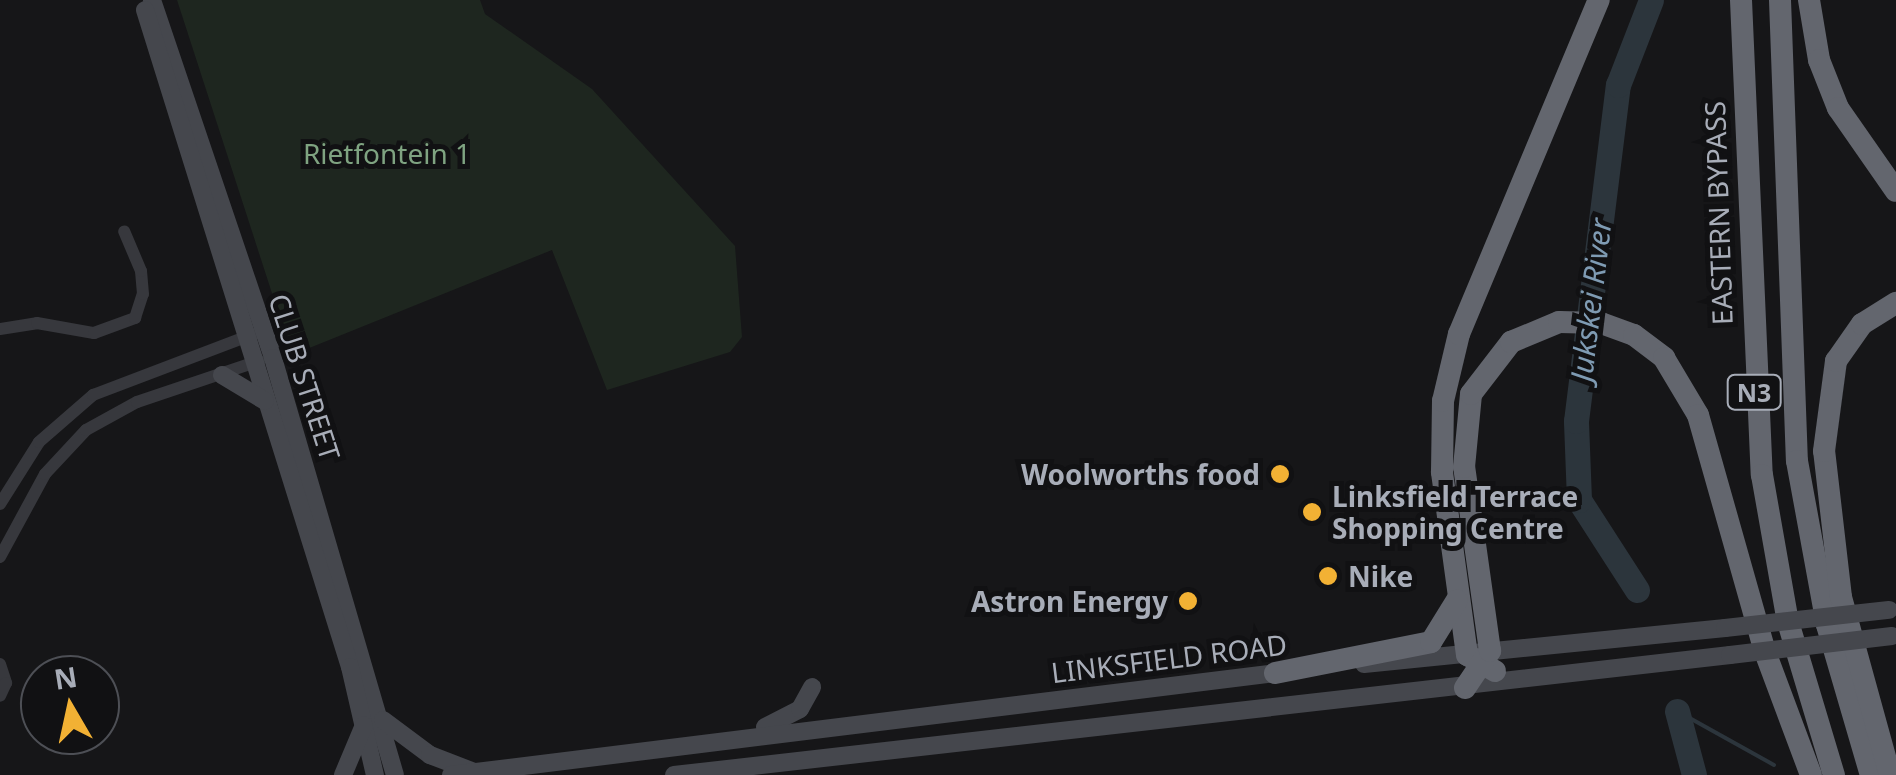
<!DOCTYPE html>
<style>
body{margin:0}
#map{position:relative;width:1896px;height:775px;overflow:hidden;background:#161618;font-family:"Noto Sans",sans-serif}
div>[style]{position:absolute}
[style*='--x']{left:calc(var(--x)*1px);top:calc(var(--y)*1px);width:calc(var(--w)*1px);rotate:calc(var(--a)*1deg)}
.green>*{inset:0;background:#1e261f}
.stream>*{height:4px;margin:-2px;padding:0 2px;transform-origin:2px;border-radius:2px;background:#2c353c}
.river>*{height:25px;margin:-12.5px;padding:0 12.5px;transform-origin:12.5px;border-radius:12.5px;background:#2c353c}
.street>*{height:12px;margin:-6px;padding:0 6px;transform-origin:6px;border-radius:6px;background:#37383d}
.secondary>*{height:18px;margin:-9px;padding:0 9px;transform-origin:9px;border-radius:9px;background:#45474d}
.highway>*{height:22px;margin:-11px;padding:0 11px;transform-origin:11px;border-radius:11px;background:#63666e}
.secondary-bridge>*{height:18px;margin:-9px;padding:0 9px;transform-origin:9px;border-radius:9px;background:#45474d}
.dots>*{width:28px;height:28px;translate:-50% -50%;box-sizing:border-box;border:5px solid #111113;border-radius:50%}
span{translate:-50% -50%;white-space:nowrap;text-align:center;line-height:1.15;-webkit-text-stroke:10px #111113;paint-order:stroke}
.shield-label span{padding:2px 8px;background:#111113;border:2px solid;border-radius:8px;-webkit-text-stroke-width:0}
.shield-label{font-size:25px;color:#a8adb8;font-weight:700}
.park-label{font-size:28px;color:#7fa381}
.street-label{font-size:28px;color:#a8adb8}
.poi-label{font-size:28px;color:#a8adb8;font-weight:700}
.right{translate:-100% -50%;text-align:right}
.left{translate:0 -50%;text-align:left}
.water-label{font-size:30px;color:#7f9bb3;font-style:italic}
.north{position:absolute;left:20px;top:655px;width:100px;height:100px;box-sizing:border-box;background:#111113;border:2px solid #4d4f55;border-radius:50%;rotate:351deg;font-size:28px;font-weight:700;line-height:40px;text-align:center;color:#a8adb8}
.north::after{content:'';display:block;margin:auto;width:35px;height:45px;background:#f2b134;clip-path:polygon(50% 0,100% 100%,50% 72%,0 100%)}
</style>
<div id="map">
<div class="green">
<div style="clip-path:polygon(177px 0,480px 0,485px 14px,592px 89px,735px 246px,742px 337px,730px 352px,607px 390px,552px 250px,292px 355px)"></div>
</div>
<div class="stream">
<div style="--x:1677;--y:711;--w:111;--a:29.1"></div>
</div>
<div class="river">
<div style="--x:1637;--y:590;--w:107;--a:-122.8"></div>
<div style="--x:1579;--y:500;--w:79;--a:-92.2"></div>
<div style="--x:1576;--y:421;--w:339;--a:-82.9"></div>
<div style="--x:1618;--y:85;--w:91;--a:-68.8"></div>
<div style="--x:1677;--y:711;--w:66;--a:75.1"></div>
</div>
<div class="street">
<div style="--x:0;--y:329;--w:37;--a:-9"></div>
<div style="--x:37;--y:323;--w:58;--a:10"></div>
<div style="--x:94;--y:333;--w:44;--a:-20.1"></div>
<div style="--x:135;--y:318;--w:25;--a:-72"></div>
<div style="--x:143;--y:294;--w:23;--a:-95"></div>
<div style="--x:141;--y:271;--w:43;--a:-113"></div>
<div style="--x:0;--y:504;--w:73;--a:-57.8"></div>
<div style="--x:39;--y:442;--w:72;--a:-41"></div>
<div style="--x:93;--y:395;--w:172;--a:-20.8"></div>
<div style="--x:0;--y:557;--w:94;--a:-61.5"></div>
<div style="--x:45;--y:474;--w:60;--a:-47"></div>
<div style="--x:86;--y:430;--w:58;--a:-28.8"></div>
<div style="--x:137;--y:402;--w:129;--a:-18.6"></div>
<div style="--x:0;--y:664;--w:20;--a:72"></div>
<div style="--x:6;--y:683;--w:14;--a:115"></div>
</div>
<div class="secondary">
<div style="--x:152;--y:0;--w:378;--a:71.3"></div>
<div style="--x:273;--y:358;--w:434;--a:73.7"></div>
<div style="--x:145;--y:10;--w:688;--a:72.67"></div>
<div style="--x:350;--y:667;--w:111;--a:77"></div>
<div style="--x:222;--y:375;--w:50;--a:31.2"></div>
<div style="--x:1364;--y:664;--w:363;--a:-5.7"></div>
<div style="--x:383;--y:720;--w:59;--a:36.7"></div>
<div style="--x:430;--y:755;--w:45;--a:20.9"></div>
<div style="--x:765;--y:727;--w:39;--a:-27"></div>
<div style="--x:800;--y:709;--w:25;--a:-61"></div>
<div style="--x:343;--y:775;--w:54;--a:-67.2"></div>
<div style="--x:451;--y:775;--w:839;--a:-7.05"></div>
<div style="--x:674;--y:775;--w:1063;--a:-6.48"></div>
</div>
<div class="highway">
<div style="--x:1741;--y:0;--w:475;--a:87.5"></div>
<div style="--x:1762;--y:475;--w:149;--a:80"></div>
<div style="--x:1788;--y:622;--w:160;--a:73.3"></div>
<div style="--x:1780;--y:0;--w:461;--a:87.9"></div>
<div style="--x:1797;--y:461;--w:167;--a:79.6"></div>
<div style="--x:1827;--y:625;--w:156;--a:73.7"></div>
<div style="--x:1809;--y:0;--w:61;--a:80.5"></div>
<div style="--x:1819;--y:60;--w:52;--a:68.4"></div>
<div style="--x:1838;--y:108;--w:101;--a:55.1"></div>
<div style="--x:1495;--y:671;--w:32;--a:-150"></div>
<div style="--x:1467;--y:655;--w:185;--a:-97.8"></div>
<div style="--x:1442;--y:472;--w:71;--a:-89.2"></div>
<div style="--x:1443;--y:401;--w:69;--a:-76.6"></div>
<div style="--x:1459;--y:334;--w:362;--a:-67.3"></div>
<div style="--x:1275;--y:673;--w:159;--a:-11.2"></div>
<div style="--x:1431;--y:642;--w:49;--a:-58.2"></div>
<div style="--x:1465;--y:688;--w:45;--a:-56"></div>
<div style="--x:1490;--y:651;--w:186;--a:-98"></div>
<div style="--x:1464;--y:467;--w:73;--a:-84.5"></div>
<div style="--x:1471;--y:394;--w:66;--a:-52.4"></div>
<div style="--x:1511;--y:342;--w:52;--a:-22.6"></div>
<div style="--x:1559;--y:322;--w:42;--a:1.4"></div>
<div style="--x:1601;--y:323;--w:35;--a:20"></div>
<div style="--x:1634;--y:335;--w:38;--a:37"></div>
<div style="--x:1664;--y:358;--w:66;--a:59.2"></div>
<div style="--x:1698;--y:415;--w:246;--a:74.2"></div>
<div style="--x:1765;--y:652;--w:131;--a:69.5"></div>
<div style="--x:1890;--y:775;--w:185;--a:-105.4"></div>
<div style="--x:1841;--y:597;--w:147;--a:-96.6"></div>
<div style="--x:1824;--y:451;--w:91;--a:-82.4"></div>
<div style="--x:1836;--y:361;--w:45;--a:-54.9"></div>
<div style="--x:1862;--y:324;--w:40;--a:-32"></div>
</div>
<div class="secondary-bridge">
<div style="--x:1725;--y:628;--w:165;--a:-6.3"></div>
<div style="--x:1730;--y:655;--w:163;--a:-6.7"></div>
</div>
<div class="dots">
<div style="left:1280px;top:474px;background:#f2b134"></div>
<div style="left:1312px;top:512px;background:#f2b134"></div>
<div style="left:1328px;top:576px;background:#f2b134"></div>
<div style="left:1188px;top:601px;background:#f2b134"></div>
</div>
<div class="shield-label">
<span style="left:1754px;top:392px">N3</span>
</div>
<div class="park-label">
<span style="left:387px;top:153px">Rietfontein 1</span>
</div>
<div class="street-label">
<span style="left:1718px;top:213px;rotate:-92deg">EASTERN BYPASS</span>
<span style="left:305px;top:377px;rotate:72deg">CLUB STREET</span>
<span style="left:1169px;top:658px;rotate:-7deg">LINKSFIELD ROAD</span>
</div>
<div class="poi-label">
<span class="right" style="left:1260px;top:474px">Woolworths food</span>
<span class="left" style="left:1332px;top:512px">Linksfield Terrace<br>Shopping Centre</span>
<span class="left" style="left:1348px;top:576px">Nike</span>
<span class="right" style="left:1168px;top:601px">Astron Energy</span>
</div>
<div class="water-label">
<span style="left:1591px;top:300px;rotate:-83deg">Jukskei River</span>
</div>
<div class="north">N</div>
</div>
